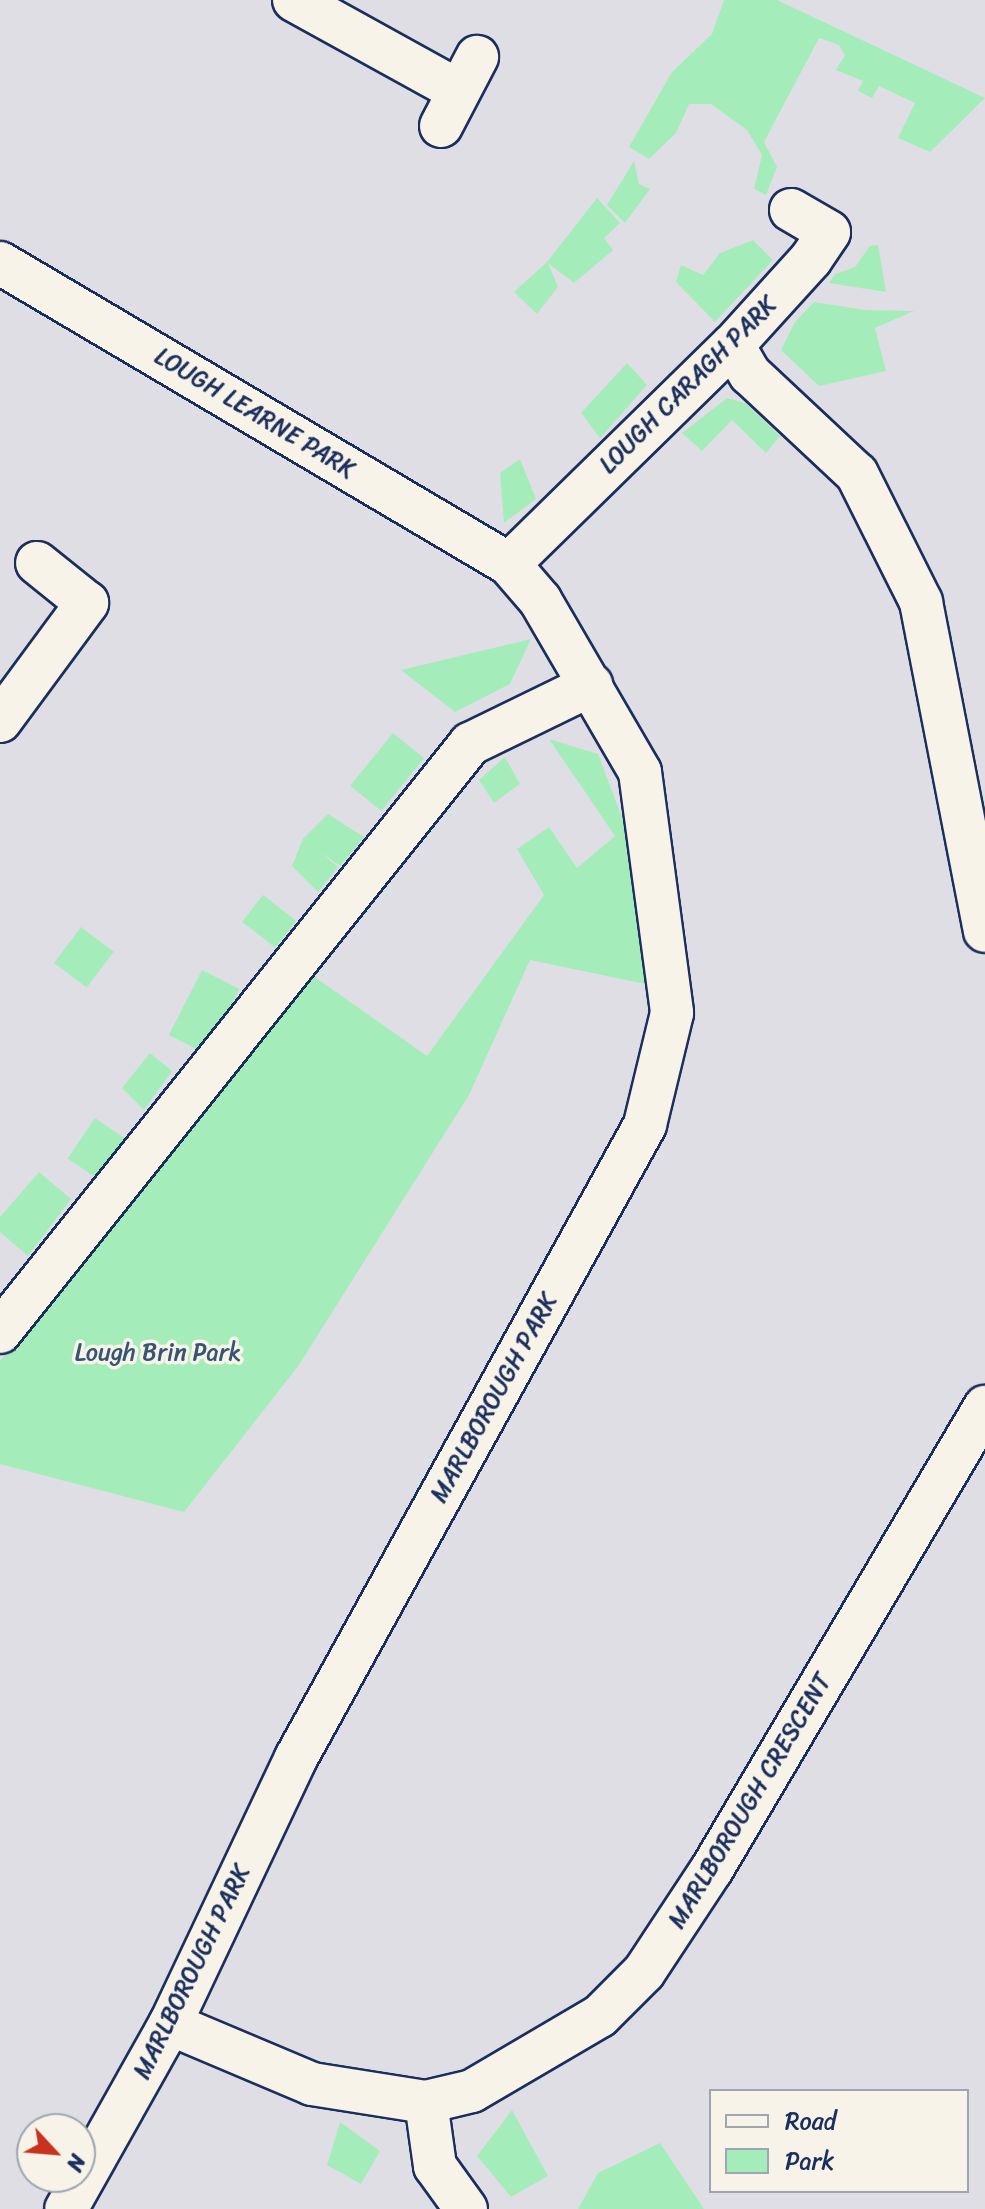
<!DOCTYPE html>
<style>
body{margin:0}
#map{position:relative;width:985px;height:2209px;overflow:hidden;background:#e0dee5;font-family:Sriracha,sans-serif}
div>[style]{position:absolute}
[style*='--x']{left:calc(var(--x)*1px);top:calc(var(--y)*1px);width:calc(var(--w)*1px);rotate:calc(var(--a)*1deg)}
.green>*{inset:0;background:#a4edbb;transform-origin:0 0}
.roads{filter:drop-shadow(2px 0 #1b2f5e) drop-shadow(-2px 0 #1b2f5e) drop-shadow(0 2px #1b2f5e) drop-shadow(0 -2px #1b2f5e)}
.minor>*{height:42px;margin:-21px;padding:0 21px;transform-origin:21px;border-radius:21px;background:#f7f3e8}
span{translate:-50% -50%;white-space:nowrap;text-align:center;line-height:1.15;-webkit-text-stroke:7px #f7f3e8;paint-order:stroke}
.street-label{font-size:24px;color:#1b2f5e}
.park-label{font-size:24px;color:#365571}
.legend{position:absolute;left:709px;top:2089px;width:260px;height:104px;box-sizing:border-box;background:#f7f3e8;border:2px solid #9fa5b1;margin:0;padding:10px 14px;list-style:none;font-size:24px;color:#1b2f5e}
.legend li{display:flex;align-items:center;gap:16px;height:40px}
.legend b{width:40px;border:2px solid #9fa5b1}
.north{position:absolute;left:16px;top:2113px;width:80px;height:80px;box-sizing:border-box;background:#f7f3e8;border:2px solid #9fa5b1;border-radius:50%;rotate:116deg;font-size:22px;font-weight:700;line-height:32px;text-align:center;color:#1b2f5e}
.north::after{content:'';display:block;margin:auto;width:28px;height:36px;background:#c8321e;clip-path:polygon(50% 0,100% 100%,50% 72%,0 100%)}
</style>
<div id="map">
<div class="green">
<div style="clip-path:polygon(724px 0,777px 0,985px 98px,930px 152px,898px 138px,915px 103px,879px 86px,872px 98px,858px 91px,863px 81px,836px 70px,845px 55px,839px 45px,819px 38px,764px 142px,777px 167px,766px 195px,754px 189px,762px 155px,747px 130px,711px 104px,689px 104px,676px 133px,649px 159px,629px 147px,672px 72px,712px 34px)"></div>
<div style="clip-path:polygon(634px 161px,639px 184px,650px 189px,625px 223px,607px 205px)"></div>
<div style="clip-path:polygon(597px 198px,620px 223px,604px 238px,613px 250px,574px 283px,548px 263px,558px 287px,537px 314px,514px 292px,547px 262px)"></div>
<div style="clip-path:polygon(753px 240px,773px 260px,715px 322px,676px 282px,681px 265px,703px 275px,720px 253px)"></div>
<div style="clip-path:polygon(878px 245px,886px 292px,829px 283px,835px 274px,855px 267px,870px 246px)"></div>
<div style="clip-path:polygon(814px 302px,865px 310px,914px 311px,875px 328px,886px 371px,819px 386px,781px 350px,795px 322px)"></div>
<div style="clip-path:polygon(627px 363px,647px 385px,600px 438px,581px 413px)"></div>
<div style="clip-path:polygon(727px 398px,745px 403px,780px 436px,766px 453px,732px 420px,702px 451px,682px 433px)"></div>
<div style="clip-path:polygon(520px 459px,536px 499px,504px 523px,500px 473px)"></div>
<div style="clip-path:polygon(531px 639px,510px 684px,455px 712px,401px 670px)"></div>
<div style="left:393px;top:733px;width:40px;height:68px;rotate:39deg"></div>
<div style="clip-path:polygon(549px 739px,598px 754px,626px 828px,650px 985px,530px 960px,469px 1095px,299px 1365px,184px 1512px,0 1464px,0 1361px,309px 973px,427px 1056px,544px 895px,517px 849px,549px 827px,577px 868px,615px 836px)"></div>
<div style="clip-path:polygon(505px 757px,520px 784px,494px 803px,479px 780px)"></div>
<div style="clip-path:polygon(328px 814px,364px 837px,340px 866px,321px 853px,338px 867px,318px 892px,292px 866px,303px 839px)"></div>
<div style="left:263px;top:895px;width:42px;height:34px;rotate:38deg"></div>
<div style="left:81px;top:927px;width:41px;height:45px;rotate:37deg"></div>
<div style="left:202px;top:970px;width:42px;height:73px;rotate:27deg"></div>
<div style="clip-path:polygon(150px 1053px,172px 1071px,144px 1110px,122px 1088px)"></div>
<div style="left:95px;top:1118px;width:36px;height:49px;rotate:34deg"></div>
<div style="clip-path:polygon(39px 1172px,71px 1199px,28px 1256px,0 1232px,0 1217px)"></div>
<div style="clip-path:polygon(512px 2110px,548px 2176px,511px 2197px,477px 2156px)"></div>
<div style="clip-path:polygon(340px 2122px,380px 2151px,361px 2184px,327px 2165px)"></div>
<div style="clip-path:polygon(660px 2143px,704px 2209px,578px 2209px,598px 2173px)"></div>
</div>
<div class="roads">
<div class="minor">
<div style="--x:294;--y:0;--w:188;--a:28.9"></div>
<div style="--x:441;--y:126;--w:78;--a:-62.4"></div>
<div style="--x:0;--y:263;--w:591;--a:30.6"></div>
<div style="--x:509;--y:564;--w:48;--a:49.3"></div>
<div style="--x:540;--y:600;--w:199;--a:59.8"></div>
<div style="--x:640;--y:772;--w:243;--a:82.4"></div>
<div style="--x:672;--y:1013;--w:115;--a:103.6"></div>
<div style="--x:645;--y:1125;--w:723;--a:118.87"></div>
<div style="--x:296;--y:1758;--w:294;--a:115.3"></div>
<div style="--x:170;--y:2024;--w:212;--a:119.3"></div>
<div style="--x:733;--y:345;--w:34;--a:60"></div>
<div style="--x:750;--y:374;--w:146;--a:43.1"></div>
<div style="--x:857;--y:474;--w:143;--a:63.4"></div>
<div style="--x:921;--y:602;--w:335;--a:79"></div>
<div style="--x:509;--y:564;--w:313;--a:-44.4"></div>
<div style="--x:733;--y:345;--w:116;--a:-47.8"></div>
<div style="--x:811;--y:259;--w:32;--a:-56"></div>
<div style="--x:829;--y:232;--w:44;--a:-149.9"></div>
<div style="--x:0;--y:721;--w:147;--a:-53.6"></div>
<div style="--x:87;--y:603;--w:64;--a:-141.3"></div>
<div style="--x:0;--y:1332;--w:753;--a:-51.36"></div>
<div style="--x:470;--y:744;--w:135;--a:-26"></div>
<div style="--x:170;--y:2024;--w:154;--a:22.9"></div>
<div style="--x:312;--y:2084;--w:115;--a:9"></div>
<div style="--x:426;--y:2102;--w:47;--a:-13.4"></div>
<div style="--x:472;--y:2091;--w:148;--a:-30.4"></div>
<div style="--x:600;--y:2016;--w:62;--a:-45"></div>
<div style="--x:644;--y:1972;--w:123;--a:-56.6"></div>
<div style="--x:712;--y:1869;--w:537;--a:-59.42"></div>
<div style="--x:426;--y:2102;--w:65;--a:82"></div>
<div style="--x:435;--y:2166;--w:53;--a:54.2"></div>
</div>
</div>
<div class="street-label">
<span style="left:688px;top:385px;rotate:-45deg">LOUGH CARAGH PARK</span>
<span style="left:255px;top:413px;rotate:31deg">LOUGH LEARNE PARK</span>
<span style="left:494px;top:1398px;rotate:-61deg">MARLBOROUGH PARK</span>
<span style="left:750px;top:1801px;rotate:-59deg">MARLBOROUGH CRESCENT</span>
<span style="left:192px;top:1972px;rotate:-64deg">MARLBOROUGH PARK</span>
</div>
<div class="park-label">
<span style="left:158px;top:1353px">Lough Brin Park</span>
</div>
<ul class="legend">
<li><b style="height:10px;background:#f7f3e8"></b>Road</li>
<li><b style="height:22px;background:#a4edbb"></b>Park</li>
</ul>
<div class="north">N</div>
</div>
